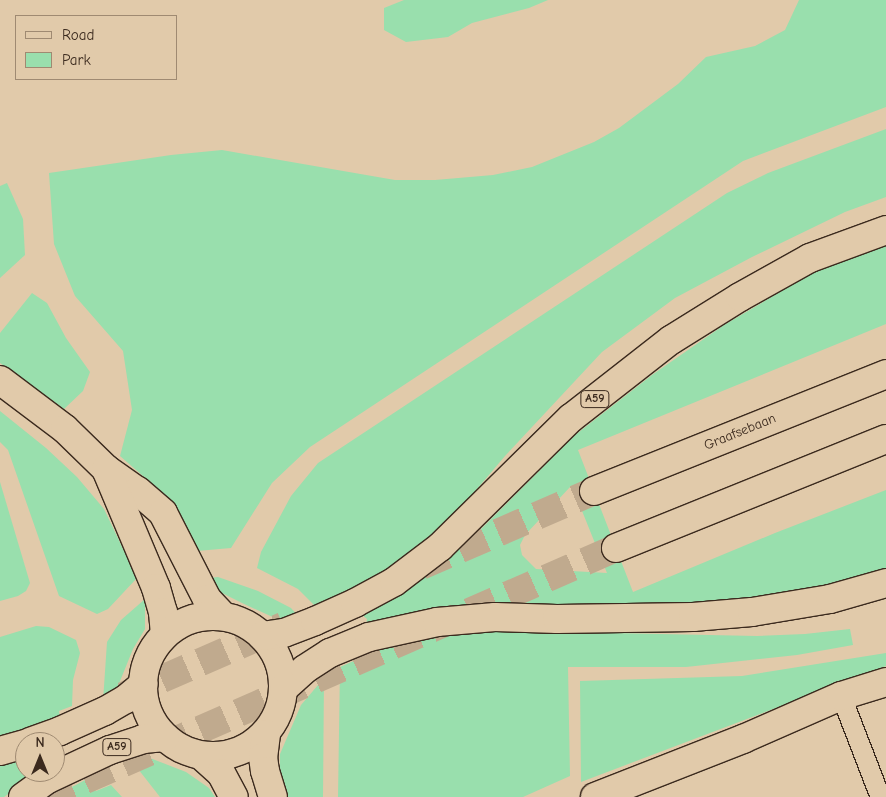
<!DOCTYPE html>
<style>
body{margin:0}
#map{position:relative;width:886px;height:797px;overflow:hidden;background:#e1caaa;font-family:"Comic Neue",sans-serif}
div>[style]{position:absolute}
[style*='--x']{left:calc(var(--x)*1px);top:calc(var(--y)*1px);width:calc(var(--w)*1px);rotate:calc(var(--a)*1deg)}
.green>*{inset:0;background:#99dfad}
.highway-tunnel>*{height:28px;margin-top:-14px;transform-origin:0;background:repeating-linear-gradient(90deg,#c0aa8e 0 28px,transparent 0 42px)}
.roads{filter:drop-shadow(1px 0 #3b2a1e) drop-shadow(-1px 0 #3b2a1e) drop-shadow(0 1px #3b2a1e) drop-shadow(0 -1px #3b2a1e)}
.lane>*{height:19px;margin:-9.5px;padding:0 9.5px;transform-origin:9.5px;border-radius:9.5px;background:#e1caaa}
.street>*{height:28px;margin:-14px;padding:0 14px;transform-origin:14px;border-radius:14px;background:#e1caaa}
.secondary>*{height:28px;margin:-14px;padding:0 14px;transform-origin:14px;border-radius:14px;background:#e1caaa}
.secondary>.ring{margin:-14px;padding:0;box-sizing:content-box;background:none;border:28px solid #e1caaa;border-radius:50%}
.highway>*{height:28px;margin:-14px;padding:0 14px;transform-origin:14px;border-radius:14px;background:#e1caaa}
span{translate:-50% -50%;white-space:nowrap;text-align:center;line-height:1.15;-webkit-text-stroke:4.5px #e1caaa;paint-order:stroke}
.shield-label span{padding:1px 4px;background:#e1caaa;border:1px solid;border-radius:4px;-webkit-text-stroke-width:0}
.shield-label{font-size:12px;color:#3b2a1e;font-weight:700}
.street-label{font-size:14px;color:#3b2a1e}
.legend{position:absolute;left:15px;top:15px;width:162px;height:65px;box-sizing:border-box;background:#e1caaa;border:1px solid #9f8a72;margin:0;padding:6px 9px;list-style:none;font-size:15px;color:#3b2a1e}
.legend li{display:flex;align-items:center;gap:10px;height:25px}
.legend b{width:25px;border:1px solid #9f8a72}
.north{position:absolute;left:15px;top:732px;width:50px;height:50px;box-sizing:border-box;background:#e1caaa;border:1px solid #9f8a72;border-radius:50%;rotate:0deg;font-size:14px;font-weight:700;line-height:20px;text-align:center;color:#3b2a1e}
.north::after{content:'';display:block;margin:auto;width:18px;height:22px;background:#3b2a1e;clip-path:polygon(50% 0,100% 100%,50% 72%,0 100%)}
</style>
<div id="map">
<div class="green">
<div style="clip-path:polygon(404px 0,548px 0,529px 8px,472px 23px,448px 37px,406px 42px,384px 30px,384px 8px)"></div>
<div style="clip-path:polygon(799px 0,886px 0,886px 107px,743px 161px,310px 447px,272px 483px,231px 548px,197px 551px,167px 497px,120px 456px,132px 410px,123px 351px,75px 296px,54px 244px,49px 173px,171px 155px,222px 150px,395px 180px,435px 180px,493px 175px,532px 167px,594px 142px,619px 128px,678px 84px,706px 57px,755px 46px,785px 30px)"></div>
<div style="clip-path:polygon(886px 129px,886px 197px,845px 212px,752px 257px,675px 298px,602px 352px,505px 456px,432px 542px,383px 578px,343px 596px,314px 605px,298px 589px,257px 568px,261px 552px,291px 496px,318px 463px,727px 193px,768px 173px)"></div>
<div style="clip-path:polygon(7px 183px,23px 219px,25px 255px,0 278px,0 186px)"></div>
<div style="clip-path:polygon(evenodd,886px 246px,886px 324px,578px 450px,633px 592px,775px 533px,886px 490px,886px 572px,852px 583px,737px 602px,555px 607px,366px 626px,367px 619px,361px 614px,425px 576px,473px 537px,575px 435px,652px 375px,724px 325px,814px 272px,886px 246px,571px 486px,572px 486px,607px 573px,536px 569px,522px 555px,520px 545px,525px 535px,571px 486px)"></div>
<div style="clip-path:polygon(32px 293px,47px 303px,66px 338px,90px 372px,83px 391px,64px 409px,0 363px,0 333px)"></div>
<div style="clip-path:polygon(0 411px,46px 448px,77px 477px,104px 509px,137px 578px,108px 609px,97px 614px,59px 596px,8px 450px,0 442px)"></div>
<div style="clip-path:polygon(0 482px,30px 583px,26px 591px,18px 596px,0 601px)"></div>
<div style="clip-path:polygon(218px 577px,258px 591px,291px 608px,299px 617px,277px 619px,242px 603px,222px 593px,209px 578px)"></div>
<div style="clip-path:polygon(145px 599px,145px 629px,133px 649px,116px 691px,103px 701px,107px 642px,121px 620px)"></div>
<div style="clip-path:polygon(36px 626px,49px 627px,76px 640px,80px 653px,73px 680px,72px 706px,59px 711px,60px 719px,0 740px,0 637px)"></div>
<div style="clip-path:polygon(850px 629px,853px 645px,797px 655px,686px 667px,568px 667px,570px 776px,523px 797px,338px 797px,340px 667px,374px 652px,412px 640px,463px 633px,515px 631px,757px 636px,805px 634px)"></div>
<div style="clip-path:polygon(886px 653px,886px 666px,581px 782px,580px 681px,742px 676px)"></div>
<div style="clip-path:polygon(324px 678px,323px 797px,284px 797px,280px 779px,280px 754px,301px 705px)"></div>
<div style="clip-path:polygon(25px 757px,25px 772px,40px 772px,4px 797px,0 797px,0 762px)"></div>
<div style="clip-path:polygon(150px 758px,186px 772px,209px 788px,215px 797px,160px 797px,131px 760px)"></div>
<div style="clip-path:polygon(89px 778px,96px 791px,111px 785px,122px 797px,53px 797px)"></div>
</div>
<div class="highway-tunnel">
<div style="--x:421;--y:566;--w:189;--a:-23.4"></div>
<div style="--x:123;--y:696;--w:175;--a:-23.6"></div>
<div style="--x:46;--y:797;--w:622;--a:-23.6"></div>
</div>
<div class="roads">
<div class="lane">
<div style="--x:841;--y:696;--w:108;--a:68.9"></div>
</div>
<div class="street">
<div style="--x:595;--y:797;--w:159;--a:-21.4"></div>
<div style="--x:743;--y:739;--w:107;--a:-23.7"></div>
<div style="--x:841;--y:696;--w:47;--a:-17.3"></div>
</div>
<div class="secondary">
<div style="--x:0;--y:380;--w:81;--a:37"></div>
<div style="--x:65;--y:429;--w:57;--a:44.3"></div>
<div style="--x:106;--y:469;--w:39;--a:35"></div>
<div style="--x:138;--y:491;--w:33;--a:41"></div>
<div style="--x:163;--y:513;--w:97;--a:62.9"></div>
<div style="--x:207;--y:599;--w:22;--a:47"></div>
<div style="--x:106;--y:469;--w:129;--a:67.2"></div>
<div style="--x:156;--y:588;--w:25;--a:74"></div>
<div style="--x:163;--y:612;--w:22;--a:85"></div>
<div class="ring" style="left:143px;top:616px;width:112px;height:112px"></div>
<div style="--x:266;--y:734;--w:23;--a:97"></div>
<div style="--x:263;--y:757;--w:14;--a:82"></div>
<div style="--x:265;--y:771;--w:27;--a:73"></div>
<div style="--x:202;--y:756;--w:25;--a:42"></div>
<div style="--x:221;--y:773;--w:27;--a:62"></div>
</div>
<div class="highway">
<div style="--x:594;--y:491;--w:315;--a:-21.8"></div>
<div style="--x:616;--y:548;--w:291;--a:-22"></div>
<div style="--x:262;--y:636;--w:22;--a:-8"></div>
<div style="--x:284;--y:633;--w:33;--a:-21"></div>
<div style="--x:315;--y:621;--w:44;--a:-24.2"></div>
<div style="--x:355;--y:603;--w:44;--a:-28.3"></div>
<div style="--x:394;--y:582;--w:58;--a:-37.3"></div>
<div style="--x:440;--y:547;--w:184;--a:-44.6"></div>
<div style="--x:571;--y:418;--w:127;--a:-38"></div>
<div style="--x:671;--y:340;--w:81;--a:-31.9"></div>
<div style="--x:740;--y:297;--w:80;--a:-29.1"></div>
<div style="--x:810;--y:258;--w:81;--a:-20.2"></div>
<div style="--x:284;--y:688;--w:28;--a:-42"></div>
<div style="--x:305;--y:669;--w:30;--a:-33"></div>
<div style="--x:330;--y:653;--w:42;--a:-22.3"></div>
<div style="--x:369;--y:637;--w:70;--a:-12.4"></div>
<div style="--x:437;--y:622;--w:58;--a:-4.9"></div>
<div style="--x:495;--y:617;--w:62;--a:1.8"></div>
<div style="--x:557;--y:619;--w:136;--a:-0.8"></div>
<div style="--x:693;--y:617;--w:59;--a:-4.8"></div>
<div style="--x:752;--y:612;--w:79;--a:-9.5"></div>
<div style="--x:830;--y:599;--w:58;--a:-15.9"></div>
<div style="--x:30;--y:742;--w:32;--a:-20"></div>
<div style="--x:60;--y:731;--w:49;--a:-24"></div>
<div style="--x:105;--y:711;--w:24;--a:-30"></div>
<div style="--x:126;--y:699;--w:23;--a:-40"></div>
<div style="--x:0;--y:751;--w:26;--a:-16"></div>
<div style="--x:23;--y:797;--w:31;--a:-36"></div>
<div style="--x:48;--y:779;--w:68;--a:-25.1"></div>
<div style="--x:110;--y:750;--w:35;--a:-18"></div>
<div style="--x:143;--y:739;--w:22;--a:-5"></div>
</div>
</div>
<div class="shield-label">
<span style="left:595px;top:399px">A59</span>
<span style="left:117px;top:747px">A59</span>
</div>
<div class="street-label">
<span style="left:740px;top:432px;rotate:-22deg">Graafsebaan</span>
</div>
<ul class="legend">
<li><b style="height:6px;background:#e1caaa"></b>Road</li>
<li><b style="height:14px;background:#99dfad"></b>Park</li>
</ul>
<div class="north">N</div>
</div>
